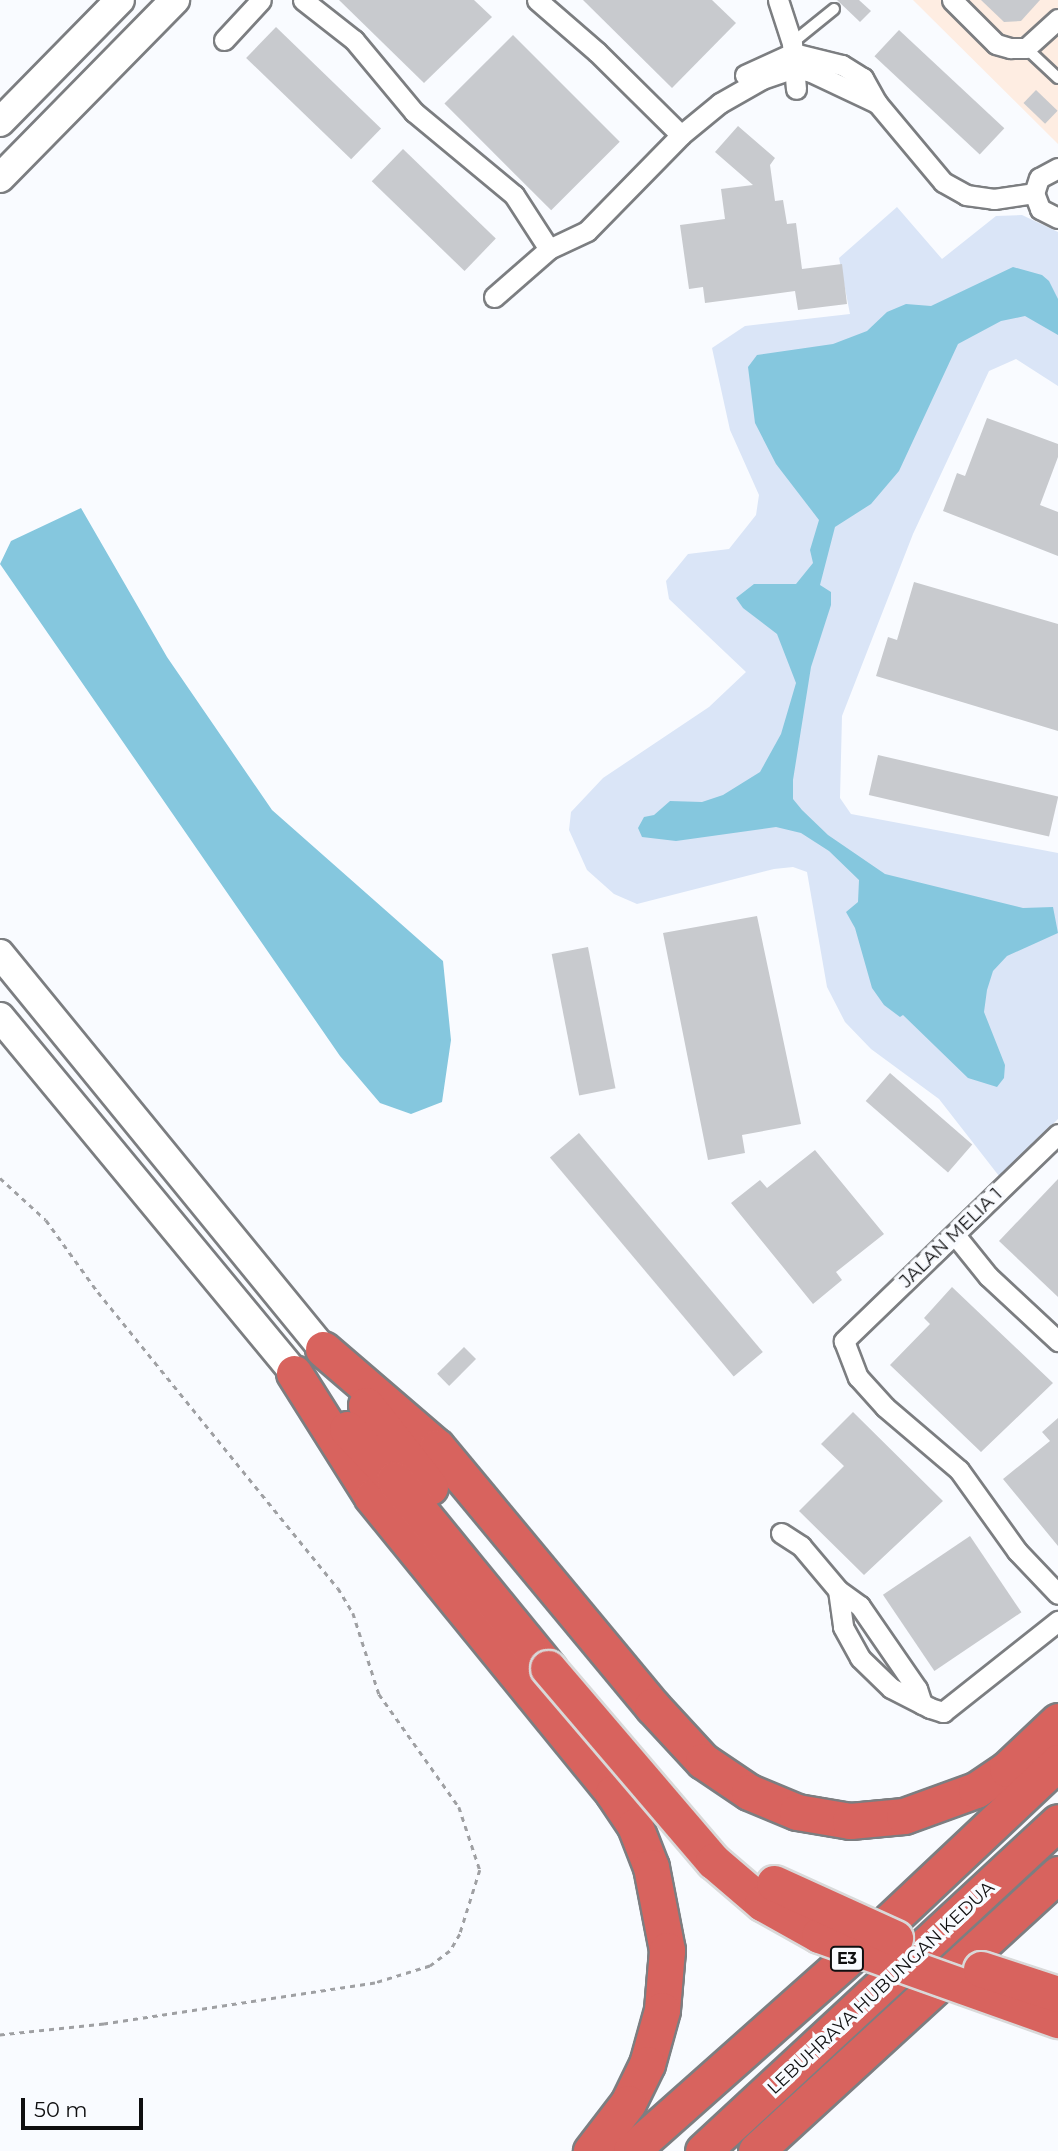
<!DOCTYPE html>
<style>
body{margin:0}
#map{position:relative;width:1058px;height:2151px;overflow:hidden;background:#f9fbff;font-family:Montserrat,sans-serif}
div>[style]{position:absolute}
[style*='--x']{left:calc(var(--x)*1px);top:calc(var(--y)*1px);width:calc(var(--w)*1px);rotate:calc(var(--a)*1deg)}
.commercial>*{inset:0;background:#feede2}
.green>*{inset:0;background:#dae5f7}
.water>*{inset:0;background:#85c7de}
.building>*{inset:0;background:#c8cace;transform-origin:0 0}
.path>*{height:2.5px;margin-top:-1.25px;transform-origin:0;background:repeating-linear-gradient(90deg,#9fa0a3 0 5px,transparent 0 10px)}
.roads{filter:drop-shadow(2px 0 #7c7e81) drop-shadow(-2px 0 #7c7e81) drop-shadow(0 2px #7c7e81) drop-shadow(0 -2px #7c7e81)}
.lane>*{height:10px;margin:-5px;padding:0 5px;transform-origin:5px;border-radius:5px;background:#fff}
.street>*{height:19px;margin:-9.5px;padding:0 9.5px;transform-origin:9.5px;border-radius:9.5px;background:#fff}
.secondary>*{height:28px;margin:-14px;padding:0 14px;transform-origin:14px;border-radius:14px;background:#fff}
.highway>*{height:35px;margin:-17.5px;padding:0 17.5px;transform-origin:17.5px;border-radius:17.5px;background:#d8635e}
.bridges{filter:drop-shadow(2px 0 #d9d9d9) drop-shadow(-2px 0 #d9d9d9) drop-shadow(0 2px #d9d9d9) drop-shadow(0 -2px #d9d9d9)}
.highway-bridge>*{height:35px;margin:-17.5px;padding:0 17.5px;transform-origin:17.5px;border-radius:17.5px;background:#d8635e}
span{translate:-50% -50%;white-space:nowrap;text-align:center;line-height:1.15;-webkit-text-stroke:7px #f9fbff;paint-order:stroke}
.shield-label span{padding:2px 5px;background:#f9fbff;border:2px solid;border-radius:5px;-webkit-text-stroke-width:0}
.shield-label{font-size:16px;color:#0f0f10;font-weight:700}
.street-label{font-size:18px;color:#0f0f10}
.scale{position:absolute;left:21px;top:2098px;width:122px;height:32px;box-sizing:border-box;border:4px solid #0f0f10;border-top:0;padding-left:9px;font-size:21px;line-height:24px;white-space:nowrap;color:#0f0f10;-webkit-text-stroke:5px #f9fbff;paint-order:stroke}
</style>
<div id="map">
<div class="commercial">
<div style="clip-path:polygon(913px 0,1058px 0,1058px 144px)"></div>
</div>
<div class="green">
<div style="clip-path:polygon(897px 207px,942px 259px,996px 216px,1022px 215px,1058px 232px,1058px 386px,1016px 359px,989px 371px,913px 534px,842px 716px,840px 798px,851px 814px,1058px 853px,1058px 1119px,999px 1176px,939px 1099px,871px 1049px,845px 1022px,827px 987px,807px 872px,793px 867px,774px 869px,637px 904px,614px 894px,587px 870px,569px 830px,571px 812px,603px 778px,709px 707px,746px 672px,669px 599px,666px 581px,688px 554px,729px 549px,756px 515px,759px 495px,730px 430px,712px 348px,745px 326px,850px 314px,839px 258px)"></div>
</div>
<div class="water">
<div style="clip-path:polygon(1013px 267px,1042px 275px,1049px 281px,1058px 299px,1058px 335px,1025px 316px,1001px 321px,958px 344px,899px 471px,871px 504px,835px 527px,820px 585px,831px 592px,831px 605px,811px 667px,793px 780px,793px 799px,802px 810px,828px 835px,885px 874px,1023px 908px,1053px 907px,1058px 933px,1007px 956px,993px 971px,987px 990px,984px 1012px,1005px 1065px,1004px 1078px,997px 1087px,968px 1078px,903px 1015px,900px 1017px,884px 1005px,872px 988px,855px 928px,846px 912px,858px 902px,859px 880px,829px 851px,801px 833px,776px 827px,676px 841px,642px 837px,638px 828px,644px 817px,654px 815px,670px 801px,702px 802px,723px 795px,760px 772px,781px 734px,796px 683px,777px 634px,743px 608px,736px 598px,754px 584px,796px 584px,813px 563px,810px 550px,819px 520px,776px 464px,755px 423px,748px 367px,757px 355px,833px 344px,867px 331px,887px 312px,906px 304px,931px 306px)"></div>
<div style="clip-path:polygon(81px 508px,167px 657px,272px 810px,443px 961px,451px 1040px,442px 1102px,411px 1114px,380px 1103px,340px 1056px,0 564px,11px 541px)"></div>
</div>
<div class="building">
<div style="clip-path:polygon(339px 0,474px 0,492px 17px,424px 83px)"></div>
<div style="clip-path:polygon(583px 0,712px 0,736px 23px,672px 88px)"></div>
<div style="clip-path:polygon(837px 0,859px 0,871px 11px,860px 22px)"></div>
<div style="clip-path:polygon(981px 0,1040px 0,1021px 21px,1004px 22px)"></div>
<div style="left:276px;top:27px;width:146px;height:43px;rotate:44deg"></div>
<div style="left:899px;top:30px;width:144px;height:36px;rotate:43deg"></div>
<div style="left:513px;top:35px;width:151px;height:97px;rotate:45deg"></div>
<div style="left:1036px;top:90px;width:30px;height:18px;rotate:44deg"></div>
<div style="clip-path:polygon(738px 126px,775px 158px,770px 165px,775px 201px,783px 200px,787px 224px,796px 223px,802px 269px,842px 264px,847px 304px,798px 310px,795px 291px,705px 303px,703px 287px,689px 289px,680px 225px,725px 219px,721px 189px,753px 185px,715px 152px)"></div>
<div style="left:403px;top:149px;width:129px;height:45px;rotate:44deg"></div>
<div style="clip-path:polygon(987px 418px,1058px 444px,1058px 457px,1040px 505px,1058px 512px,1058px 556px,943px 511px,957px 473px,965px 476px)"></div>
<div style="clip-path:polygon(914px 582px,1058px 624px,1058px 731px,876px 676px,888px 637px,897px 640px)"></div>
<div style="left:878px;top:755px;width:185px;height:41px;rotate:13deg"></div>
<div style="clip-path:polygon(757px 916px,801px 1124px,742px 1135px,745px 1153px,708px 1160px,663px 933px)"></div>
<div style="left:588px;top:947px;width:144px;height:37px;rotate:79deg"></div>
<div style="left:890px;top:1073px;width:109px;height:37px;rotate:41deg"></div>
<div style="left:579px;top:1133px;width:286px;height:38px;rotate:50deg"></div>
<div style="clip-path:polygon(815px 1150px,884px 1234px,836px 1272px,842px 1280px,813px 1304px,731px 1203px,760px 1180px,767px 1188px)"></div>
<div style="clip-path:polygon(1058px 1179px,1058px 1297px,999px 1241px)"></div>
<div style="clip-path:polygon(952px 1287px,1053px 1383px,981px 1452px,890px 1365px,930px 1324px,924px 1318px)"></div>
<div style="left:464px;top:1347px;width:17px;height:38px;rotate:45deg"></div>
<div style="clip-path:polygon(853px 1412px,943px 1501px,864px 1575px,799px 1511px,844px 1466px,821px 1444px)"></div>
<div style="clip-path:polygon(1058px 1418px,1058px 1546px,1003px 1479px,1050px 1441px,1042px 1432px)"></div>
<div style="left:970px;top:1536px;width:92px;height:105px;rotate:56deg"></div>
</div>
<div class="path">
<div style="--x:0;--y:1178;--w:62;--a:42.4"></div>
<div style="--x:46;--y:1220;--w:89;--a:54.2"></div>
<div style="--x:98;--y:1292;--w:381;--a:51"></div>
<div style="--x:338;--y:1588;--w:29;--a:59"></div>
<div style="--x:353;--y:1613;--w:85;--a:72.2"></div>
<div style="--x:379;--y:1694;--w:138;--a:54.7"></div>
<div style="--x:459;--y:1807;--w:66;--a:71.6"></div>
<div style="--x:480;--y:1870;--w:67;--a:107.4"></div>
<div style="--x:460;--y:1934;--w:20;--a:120"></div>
<div style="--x:450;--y:1951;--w:25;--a:143"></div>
<div style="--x:430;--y:1966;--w:58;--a:162.8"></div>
<div style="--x:375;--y:1983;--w:274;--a:171.4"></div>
<div style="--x:104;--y:2024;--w:105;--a:174"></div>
</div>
<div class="roads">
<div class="lane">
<div style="--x:792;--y:43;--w:54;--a:-39"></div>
<div style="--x:1026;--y:48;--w:44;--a:43.2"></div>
</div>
<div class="street">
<div style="--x:303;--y:0;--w:65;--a:38.1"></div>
<div style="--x:354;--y:40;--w:94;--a:50.2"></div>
<div style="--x:414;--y:112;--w:130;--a:39.7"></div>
<div style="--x:514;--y:195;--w:64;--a:57.1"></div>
<div style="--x:537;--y:0;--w:79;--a:40.9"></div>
<div style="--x:597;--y:52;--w:118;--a:44.7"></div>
<div style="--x:778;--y:0;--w:45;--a:72"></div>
<div style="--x:792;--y:43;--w:46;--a:85"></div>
<div style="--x:952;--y:0;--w:62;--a:45"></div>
<div style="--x:996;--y:44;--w:15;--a:16"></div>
<div style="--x:1010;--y:48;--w:16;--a:0"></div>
<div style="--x:1026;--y:48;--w:43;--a:-42.2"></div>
<div style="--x:224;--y:40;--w:54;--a:-47.2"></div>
<div style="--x:745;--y:75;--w:53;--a:-24.6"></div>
<div style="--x:793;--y:53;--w:50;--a:13.8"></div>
<div style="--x:842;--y:65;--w:25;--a:32"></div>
<div style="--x:863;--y:78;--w:29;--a:61"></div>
<div style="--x:877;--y:103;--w:103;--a:50.1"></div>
<div style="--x:943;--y:182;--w:26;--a:29"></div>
<div style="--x:966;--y:195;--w:28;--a:8"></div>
<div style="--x:994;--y:199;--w:40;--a:-8.5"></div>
<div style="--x:1058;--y:168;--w:21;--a:152"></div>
<div style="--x:1039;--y:178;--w:16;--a:108"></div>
<div style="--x:1034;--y:193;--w:17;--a:69"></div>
<div style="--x:1040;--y:209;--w:20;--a:27"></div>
<div style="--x:494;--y:297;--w:73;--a:-41.1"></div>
<div style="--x:549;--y:249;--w:42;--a:-25.3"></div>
<div style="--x:587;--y:231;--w:134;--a:-45.6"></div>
<div style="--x:681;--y:135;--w:50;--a:-39.4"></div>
<div style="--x:720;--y:103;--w:48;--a:-29.7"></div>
<div style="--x:762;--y:79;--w:34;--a:-19"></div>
<div style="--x:794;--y:68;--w:17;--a:13"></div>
<div style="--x:811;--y:72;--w:73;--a:25.2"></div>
<div style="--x:1058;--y:1134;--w:298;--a:136"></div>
<div style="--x:844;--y:1341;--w:39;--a:69"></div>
<div style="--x:858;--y:1377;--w:40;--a:48"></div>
<div style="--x:885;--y:1407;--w:97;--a:40.4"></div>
<div style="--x:959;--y:1470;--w:100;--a:54.4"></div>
<div style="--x:1017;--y:1551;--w:59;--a:46.4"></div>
<div style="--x:955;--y:1235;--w:53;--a:51.2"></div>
<div style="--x:988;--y:1276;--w:96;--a:42.9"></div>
<div style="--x:781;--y:1533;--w:24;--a:33"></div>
<div style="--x:801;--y:1546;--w:57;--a:49.9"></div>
<div style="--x:922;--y:1704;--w:16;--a:-108"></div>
<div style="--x:917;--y:1689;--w:101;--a:-124.5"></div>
<div style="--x:860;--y:1606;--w:27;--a:-144"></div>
<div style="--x:838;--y:1590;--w:37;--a:82"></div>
<div style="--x:843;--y:1627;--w:35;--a:61"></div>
<div style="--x:860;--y:1658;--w:43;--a:44.1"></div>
<div style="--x:891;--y:1688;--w:44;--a:27.1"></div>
<div style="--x:930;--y:1708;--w:14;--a:17"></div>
<div style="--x:943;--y:1712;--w:147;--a:-38.4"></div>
</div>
<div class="secondary">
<div style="--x:0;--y:122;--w:171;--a:-45.5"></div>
<div style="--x:0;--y:178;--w:250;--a:-45.5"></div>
<div style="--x:0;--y:954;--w:510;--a:50.73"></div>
<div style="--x:0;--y:1017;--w:462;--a:50.4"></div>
</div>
<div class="highway">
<div style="--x:323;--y:1349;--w:150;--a:40.7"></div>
<div style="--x:437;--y:1447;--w:337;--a:50.3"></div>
<div style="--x:652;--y:1706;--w:75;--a:47.2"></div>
<div style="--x:703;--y:1761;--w:55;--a:34"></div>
<div style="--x:749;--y:1792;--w:52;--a:22.6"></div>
<div style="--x:797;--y:1812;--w:54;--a:9.6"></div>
<div style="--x:850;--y:1821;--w:54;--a:-5.3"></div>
<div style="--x:904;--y:1816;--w:77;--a:-19.9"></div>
<div style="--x:976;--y:1790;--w:37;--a:-34"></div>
<div style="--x:1007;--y:1769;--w:70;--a:-43.3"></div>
<div style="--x:294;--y:1373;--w:146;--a:57.8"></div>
<div style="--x:372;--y:1497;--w:382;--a:50.8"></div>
<div style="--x:613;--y:1793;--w:40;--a:56"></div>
<div style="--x:635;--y:1826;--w:44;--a:68.7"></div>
<div style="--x:651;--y:1867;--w:85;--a:79.1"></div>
<div style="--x:667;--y:1950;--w:60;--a:94.8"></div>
<div style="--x:662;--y:2010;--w:56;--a:105.5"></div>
<div style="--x:647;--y:2064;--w:43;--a:116"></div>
<div style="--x:628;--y:2103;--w:61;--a:127.6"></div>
<div style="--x:366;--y:1405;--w:104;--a:52"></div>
<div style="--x:347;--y:1429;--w:69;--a:46.8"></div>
<div style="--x:394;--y:1479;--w:244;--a:50.8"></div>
<div style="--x:631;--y:2151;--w:333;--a:-41.6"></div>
<div style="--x:880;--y:1930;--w:245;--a:-43.3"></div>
<div style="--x:703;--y:2151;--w:484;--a:-42.8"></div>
<div style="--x:756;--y:2151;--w:410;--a:-42.5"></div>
</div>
</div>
<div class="bridges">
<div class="highway-bridge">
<div style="--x:548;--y:1668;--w:254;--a:49.5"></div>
<div style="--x:713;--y:1861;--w:65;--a:40.6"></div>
<div style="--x:762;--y:1903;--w:65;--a:29.3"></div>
<div style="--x:819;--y:1935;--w:254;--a:19.6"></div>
<div style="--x:774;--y:1883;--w:133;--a:24.4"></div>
<div style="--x:981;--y:1969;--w:81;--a:18"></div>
</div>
</div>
<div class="shield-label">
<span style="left:847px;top:1959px">E3</span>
</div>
<div class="street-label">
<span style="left:951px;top:1238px;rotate:-44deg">JALAN MELIA 1</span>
<span style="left:881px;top:1988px;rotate:-43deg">LEBUHRAYA HUBUNGAN KEDUA</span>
</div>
<div class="scale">50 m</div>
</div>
